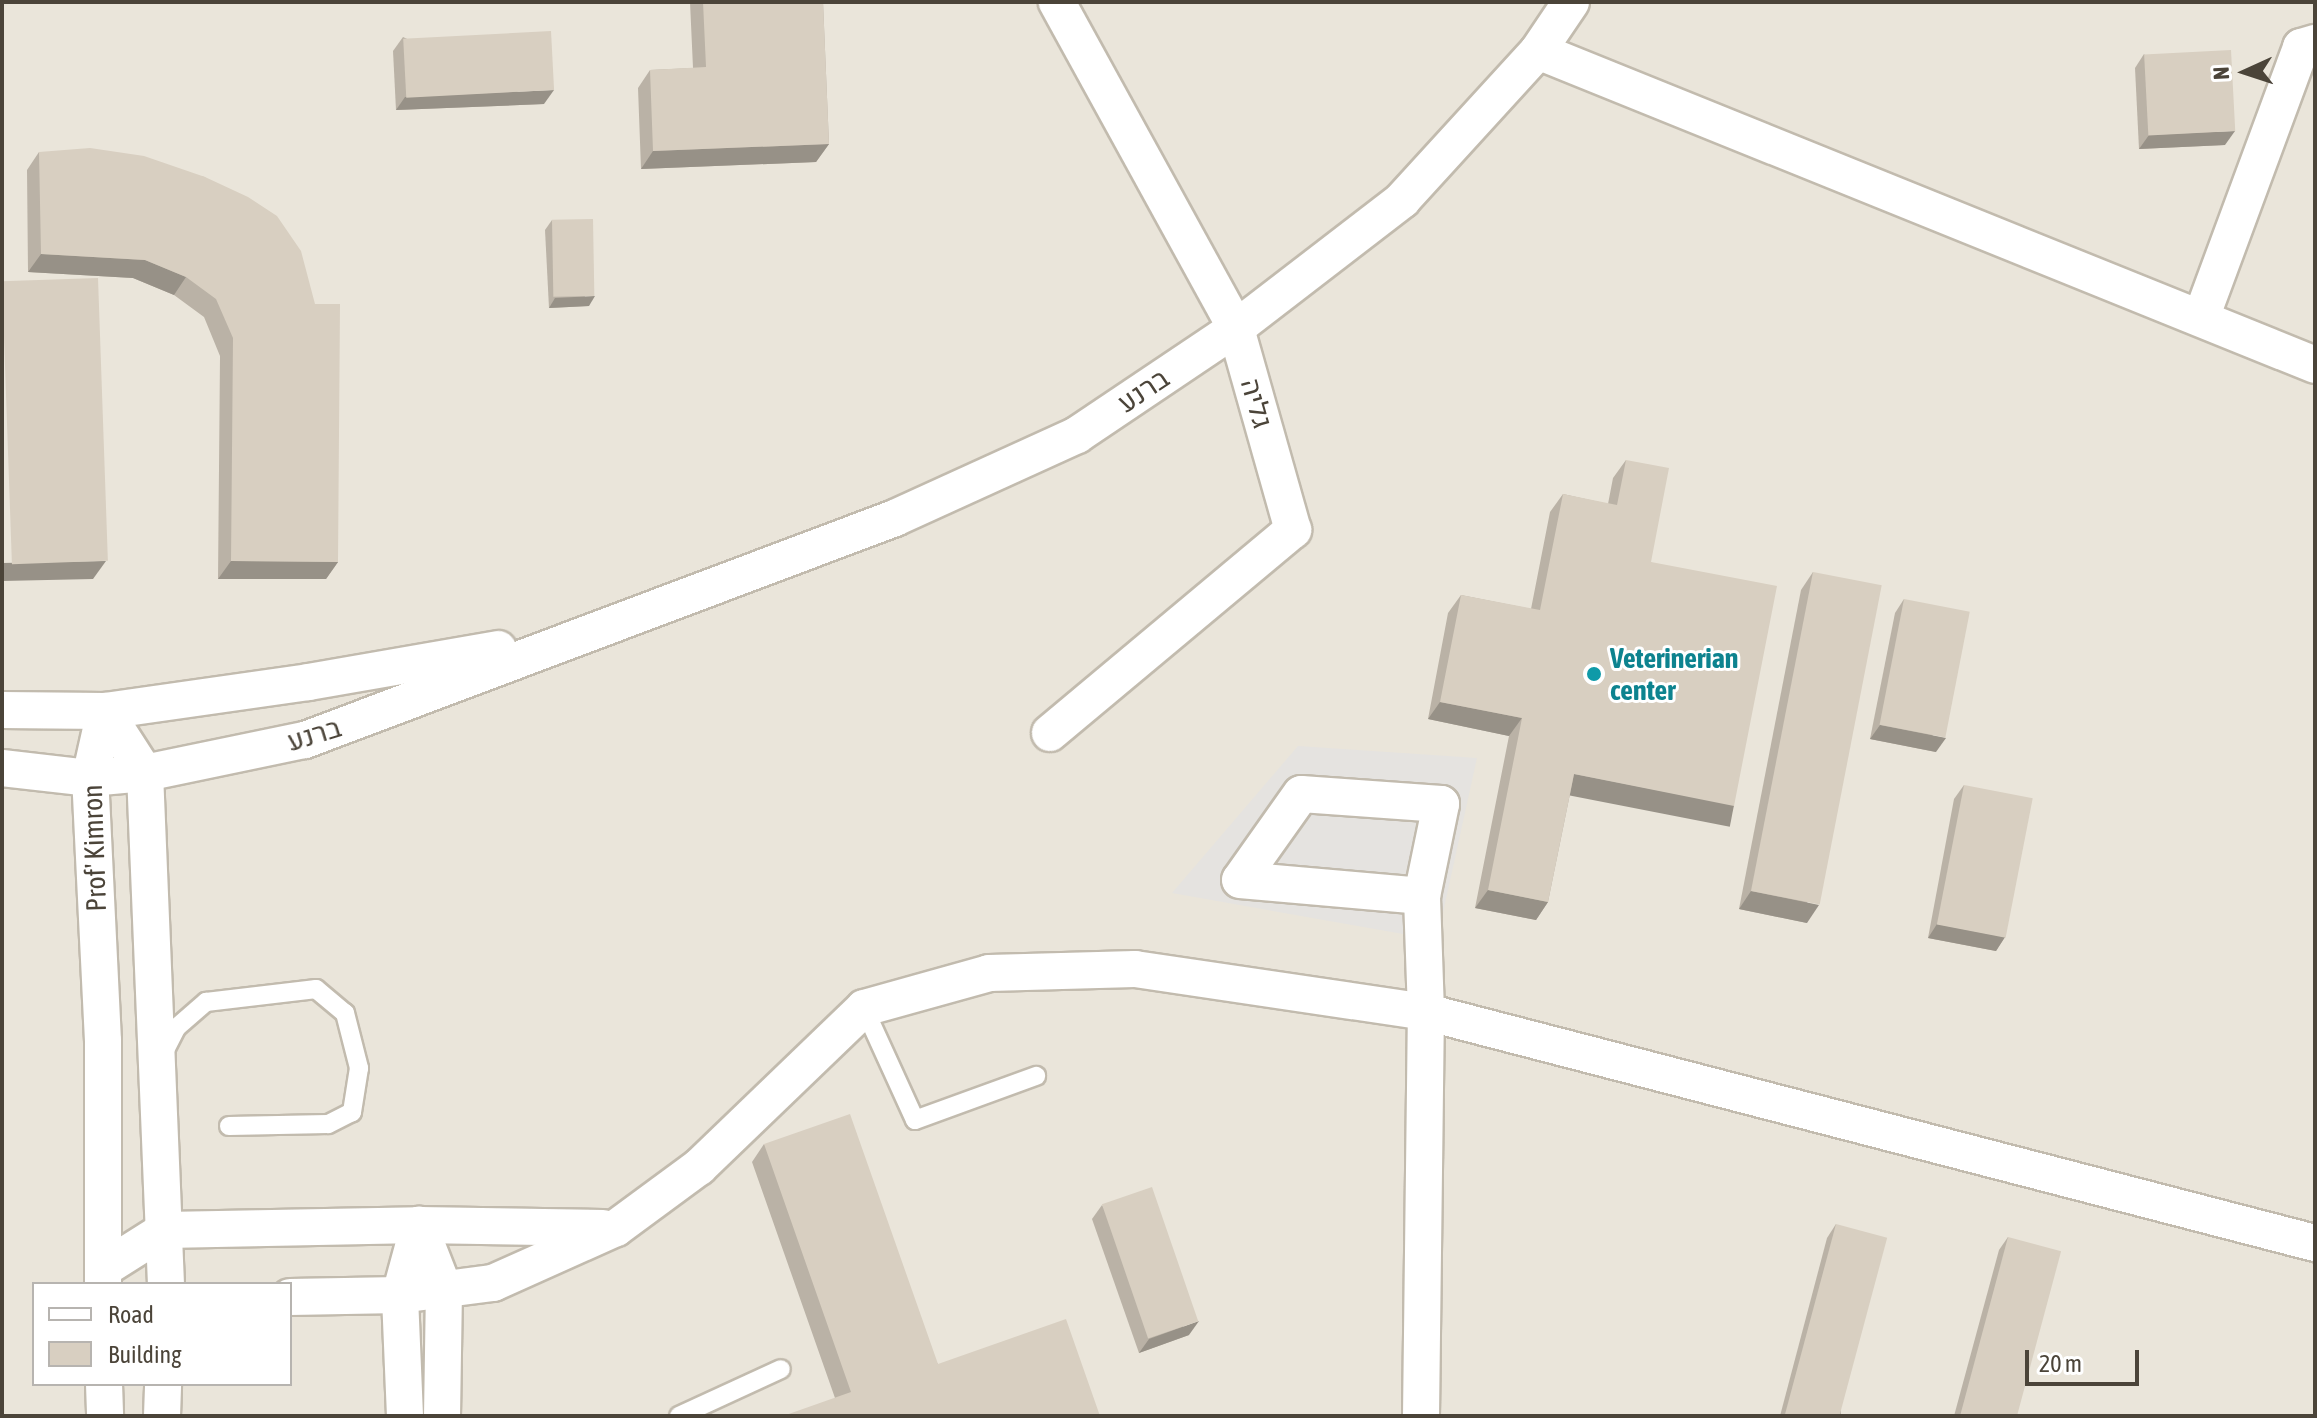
<!DOCTYPE html>
<meta charset="utf-8">
<style>
body{margin:0}
#map{position:relative;width:2317px;height:1418px;overflow:hidden;background:#f6f3ec;font-family:"Asap Condensed",Heebo,sans-serif}
div>[style]{position:absolute}
[style*='--x']{left:calc(var(--x)*1px);top:calc(var(--y)*1px);width:calc(var(--w)*1px);rotate:calc(var(--a)*1deg)}
.residential>*{inset:0;background:#eae5da}
.parking>*{inset:0;background:#e5e3e0}
.roads{filter:drop-shadow(2px 0 #c2bbae) drop-shadow(-2px 0 #c2bbae) drop-shadow(0 2px #c2bbae) drop-shadow(0 -2px #c2bbae)}
.lane>*{height:18px;margin:-9px;padding:0 9px;transform-origin:9px;border-radius:9px;background:#fff}
.street>*{height:36px;margin:-18px;padding:0 18px;transform-origin:18px;border-radius:18px;background:#fff}
.wall>*{inset:0;background:#bab2a6}
.shaded-wall>*{inset:0;background:#979187;transform-origin:0 0}
.building>*{inset:0;background:#d8cfc1;transform-origin:0 0}
.dots>*{width:22px;height:22px;translate:-50% -50%;box-sizing:border-box;border:4px solid #fff;border-radius:50%}
span{translate:-50% -50%;white-space:nowrap;text-align:center;line-height:1.15;-webkit-text-stroke:6px #fff;paint-order:stroke}
.street-label{font-size:28px;color:#4b4439}
.culture-label{font-size:28px;color:#0d838f;font-weight:700}
.left{translate:0 -50%;text-align:left}
.frame{position:absolute;inset:0;border:4px solid #4b4439;pointer-events:none}
.legend{position:absolute;left:32px;top:1282px;width:260px;height:104px;box-sizing:border-box;background:#fff;border:2px solid #b7b4b0;margin:0;padding:10px 14px;list-style:none;font-size:24px;color:#4b4439}
.legend li{display:flex;align-items:center;gap:16px;height:40px}
.legend b{width:40px;border:2px solid #b7b4b0}
.north{position:absolute;left:2205px;top:32px;width:80px;height:80px;-webkit-text-stroke:6px #fff;paint-order:stroke;rotate:267deg;font-size:22px;font-weight:700;line-height:32px;text-align:center;color:#4b4439}
.north::after{content:'';display:block;margin:auto;width:28px;height:36px;background:#4b4439;clip-path:polygon(50% 0,100% 100%,50% 72%,0 100%)}
.scale{position:absolute;left:2025px;top:1350px;width:114px;height:36px;box-sizing:border-box;border:4px solid #4b4439;border-top:0;padding-left:10px;font-size:24px;line-height:28px;white-space:nowrap;color:#4b4439;-webkit-text-stroke:6px #fff;paint-order:stroke}
</style>
<div id="map">
<div class="residential">
<div style="clip-path:polygon(evenodd,2px 2px,2315px 2px,2315px 1416px,2px 1416px,2px 2px,34px 1284px,290px 1284px,290px 1384px,34px 1384px,34px 1284px)"></div>
</div>
<div class="parking">
<div style="clip-path:polygon(1298px 746px,1477px 758px,1437px 940px,1172px 893px)"></div>
</div>
<div class="roads">
<div class="lane">
<div style="--x:864;--y:1008;--w:123;--a:65.5"></div>
<div style="--x:915;--y:1120;--w:129;--a:-20"></div>
<div style="--x:163;--y:1054;--w:29;--a:-63"></div>
<div style="--x:176;--y:1028;--w:40;--a:-41"></div>
<div style="--x:206;--y:1002;--w:111;--a:-6.7"></div>
<div style="--x:316;--y:989;--w:38;--a:40"></div>
<div style="--x:345;--y:1013;--w:57;--a:75.7"></div>
<div style="--x:359;--y:1068;--w:45;--a:99"></div>
<div style="--x:352;--y:1112;--w:27;--a:153"></div>
<div style="--x:328;--y:1124;--w:99;--a:178.8"></div>
<div style="--x:679;--y:1416;--w:112;--a:-24.7"></div>
</div>
<div class="street">
<div style="--x:1538;--y:51;--w:838;--a:22"></div>
<div style="--x:2201;--y:318;--w:289;--a:-69.7"></div>
<div style="--x:2301;--y:47;--w:15;--a:-16"></div>
<div style="--x:2;--y:710;--w:103;--a:0.6"></div>
<div style="--x:105;--y:711;--w:206;--a:-8.1"></div>
<div style="--x:309;--y:682;--w:192;--a:-9.9"></div>
<div style="--x:105;--y:711;--w:74;--a:57.2"></div>
<div style="--x:145;--y:773;--w:511;--a:87.65"></div>
<div style="--x:1050;--y:733;--w:317;--a:-39.9"></div>
<div style="--x:1293;--y:530;--w:210;--a:-105.8"></div>
<div style="--x:1236;--y:328;--w:372;--a:-118.8"></div>
<div style="--x:2;--y:768;--w:89;--a:6.5"></div>
<div style="--x:90;--y:778;--w:55;--a:-5.2"></div>
<div style="--x:145;--y:773;--w:163;--a:-11.7"></div>
<div style="--x:305;--y:740;--w:630;--a:-20.62"></div>
<div style="--x:895;--y:518;--w:200;--a:-24.5"></div>
<div style="--x:1077;--y:435;--w:192;--a:-33.9"></div>
<div style="--x:1236;--y:328;--w:210;--a:-37.6"></div>
<div style="--x:1402;--y:200;--w:202;--a:-47.6"></div>
<div style="--x:1538;--y:51;--w:59;--a:-56"></div>
<div style="--x:419;--y:1225;--w:69;--a:68.7"></div>
<div style="--x:444;--y:1289;--w:127;--a:90.9"></div>
<div style="--x:103;--y:1269;--w:73;--a:-32.2"></div>
<div style="--x:165;--y:1230;--w:254;--a:-1.1"></div>
<div style="--x:419;--y:1225;--w:184;--a:0.9"></div>
<div style="--x:103;--y:1284;--w:243;--a:-90"></div>
<div style="--x:103;--y:1041;--w:263;--a:-92.8"></div>
<div style="--x:90;--y:778;--w:69;--a:-77.4"></div>
<div style="--x:290;--y:1297;--w:110;--a:-1"></div>
<div style="--x:400;--y:1295;--w:94;--a:-7.4"></div>
<div style="--x:493;--y:1283;--w:135;--a:-24.1"></div>
<div style="--x:616;--y:1228;--w:103;--a:-36.3"></div>
<div style="--x:699;--y:1167;--w:229;--a:-43.9"></div>
<div style="--x:864;--y:1008;--w:130;--a:-15.6"></div>
<div style="--x:989;--y:973;--w:146;--a:-1.6"></div>
<div style="--x:1135;--y:969;--w:294;--a:8.4"></div>
<div style="--x:1426;--y:1012;--w:919;--a:14.57"></div>
<div style="--x:104;--y:1384;--w:32;--a:88"></div>
<div style="--x:162;--y:1416;--w:32;--a:-88"></div>
<div style="--x:405;--y:1416;--w:121;--a:-92.4"></div>
<div style="--x:400;--y:1295;--w:73;--a:-74.8"></div>
<div style="--x:1421;--y:1416;--w:404;--a:-89.3"></div>
<div style="--x:1426;--y:1012;--w:116;--a:-92"></div>
<div style="--x:1422;--y:896;--w:94;--a:-78.3"></div>
<div style="--x:1441;--y:804;--w:140;--a:-175.9"></div>
<div style="--x:1301;--y:794;--w:105;--a:125.3"></div>
<div style="--x:1240;--y:880;--w:183;--a:5"></div>
</div>
</div>
<div class="wall">
<div style="clip-path:polygon(690px 2px,823px 2px,829px 144px,816px 162px,641px 169px,638px 88px,650px 70px,693px 68px)"></div>
<div style="clip-path:polygon(403px 37px,544px 104px,396px 110px,393px 51px)"></div>
<div style="clip-path:polygon(2144px 54px,2225px 145px,2139px 149px,2135px 68px)"></div>
<div style="clip-path:polygon(39px 152px,205px 177px,338px 562px,326px 579px,218px 579px,220px 356px,204px 317px,174px 295px,133px 278px,28px 272px,27px 170px)"></div>
<div style="clip-path:polygon(552px 220px,589px 306px,549px 308px,545px 230px)"></div>
<div style="clip-path:polygon(1626px 460px,1651px 562px,1734px 806px,1721px 824px,1570px 794px,1548px 902px,1536px 920px,1475px 908px,1509px 736px,1428px 719px,1448px 613px,1461px 595px,1531px 609px,1550px 512px,1563px 494px,1608px 504px,1613px 478px)"></div>
<div style="clip-path:polygon(1813px 572px,1807px 923px,1739px 909px,1801px 590px)"></div>
<div style="clip-path:polygon(1904px 599px,1936px 752px,1870px 739px,1895px 613px)"></div>
<div style="clip-path:polygon(1964px 785px,2005px 937px,1996px 951px,1928px 938px,1954px 799px)"></div>
<div style="clip-path:polygon(764px 1144px,938px 1364px,1100px 1416px,835px 1398px,752px 1162px)"></div>
<div style="clip-path:polygon(1102px 1205px,1189px 1335px,1139px 1353px,1092px 1219px)"></div>
<div style="clip-path:polygon(1836px 1224px,1841px 1416px,1780px 1416px,1827px 1238px)"></div>
<div style="clip-path:polygon(2008px 1237px,2016px 1416px,1954px 1416px,1999px 1250px)"></div>
</div>
<div class="shaded-wall">
<div style="clip-path:polygon(554px 90px,544px 104px,396px 110px,405px 97px)"></div>
<div style="clip-path:polygon(2235px 131px,2225px 145px,2139px 149px,2149px 135px)"></div>
<div style="clip-path:polygon(829px 144px,816px 162px,641px 169px,653px 151px)"></div>
<div style="clip-path:polygon(41px 254px,145px 260px,186px 277px,174px 295px,133px 278px,28px 272px)"></div>
<div style="clip-path:polygon(595px 296px,589px 306px,549px 308px,555px 298px)"></div>
<div style="clip-path:polygon(106px 561px,93px 579px,2px 581px,2px 563px)"></div>
<div style="clip-path:polygon(231px 561px,338px 562px,326px 579px,218px 579px)"></div>
<div style="clip-path:polygon(1440px 702px,1522px 718px,1509px 736px,1428px 719px)"></div>
<div style="clip-path:polygon(1880px 725px,1946px 738px,1936px 752px,1870px 739px)"></div>
<div style="left:1574px;top:774px;width:163px;height:22px;rotate:11deg"></div>
<div style="clip-path:polygon(1488px 890px,1548px 902px,1536px 920px,1475px 908px)"></div>
<div style="clip-path:polygon(1751px 891px,1819px 905px,1807px 923px,1739px 909px)"></div>
<div style="clip-path:polygon(1937px 924px,2005px 937px,1996px 951px,1928px 938px)"></div>
<div style="clip-path:polygon(1199px 1321px,1189px 1335px,1139px 1353px,1149px 1339px)"></div>
</div>
<div class="building">
<div style="clip-path:polygon(703px 2px,823px 2px,829px 144px,653px 151px,650px 70px,706px 67px)"></div>
<div style="left:551px;top:31px;width:59px;height:148px;rotate:87deg"></div>
<div style="left:2231px;top:50px;width:81px;height:87px;rotate:87deg"></div>
<div style="clip-path:polygon(90px 148px,144px 156px,205px 177px,248px 197px,277px 216px,301px 251px,315px 304px,340px 304px,338px 562px,231px 561px,233px 338px,216px 299px,186px 277px,145px 260px,41px 254px,39px 152px)"></div>
<div style="left:593px;top:219px;width:77px;height:41px;rotate:89deg"></div>
<div style="left:98px;top:278px;width:283px;height:96px;rotate:88deg"></div>
<div style="clip-path:polygon(1626px 460px,1669px 468px,1651px 562px,1777px 586px,1734px 806px,1574px 774px,1548px 902px,1488px 890px,1522px 718px,1440px 702px,1461px 595px,1540px 610px,1563px 494px,1617px 505px)"></div>
<div style="left:1813px;top:572px;width:70px;height:325px;rotate:11deg"></div>
<div style="left:1904px;top:599px;width:67px;height:128px;rotate:11deg"></div>
<div style="left:1964px;top:785px;width:70px;height:142px;rotate:11deg"></div>
<div style="clip-path:polygon(850px 1114px,938px 1364px,1066px 1319px,1100px 1416px,783px 1416px,851px 1392px,764px 1144px)"></div>
<div style="left:1152px;top:1187px;width:142px;height:53px;rotate:71deg"></div>
<div style="left:1836px;top:1224px;width:53px;height:198px;rotate:15deg"></div>
<div style="left:2008px;top:1237px;width:55px;height:185px;rotate:15deg"></div>
</div>
<div class="dots">
<div style="left:1594px;top:674px;background:#0f9aa8"></div>
</div>
<div class="street-label">
<span style="left:1143px;top:390px;rotate:-34deg">ברנע</span>
<span style="left:1257px;top:403px;rotate:74deg">גליה</span>
<span style="left:314px;top:734px;rotate:-17deg">ברנע</span>
<span style="left:94px;top:848px;rotate:-92deg">Prof' Kimron</span>
</div>
<div class="culture-label">
<span class="left" style="left:1610px;top:674px">Veterinerian<br>center</span>
</div>
<div class="frame"></div>
<ul class="legend">
<li><b style="height:10px;background:#fff"></b>Road</li>
<li><b style="height:22px;background:#d8cfc1"></b>Building</li>
</ul>
<div class="north">N</div>
<div class="scale">20 m</div>
</div>
